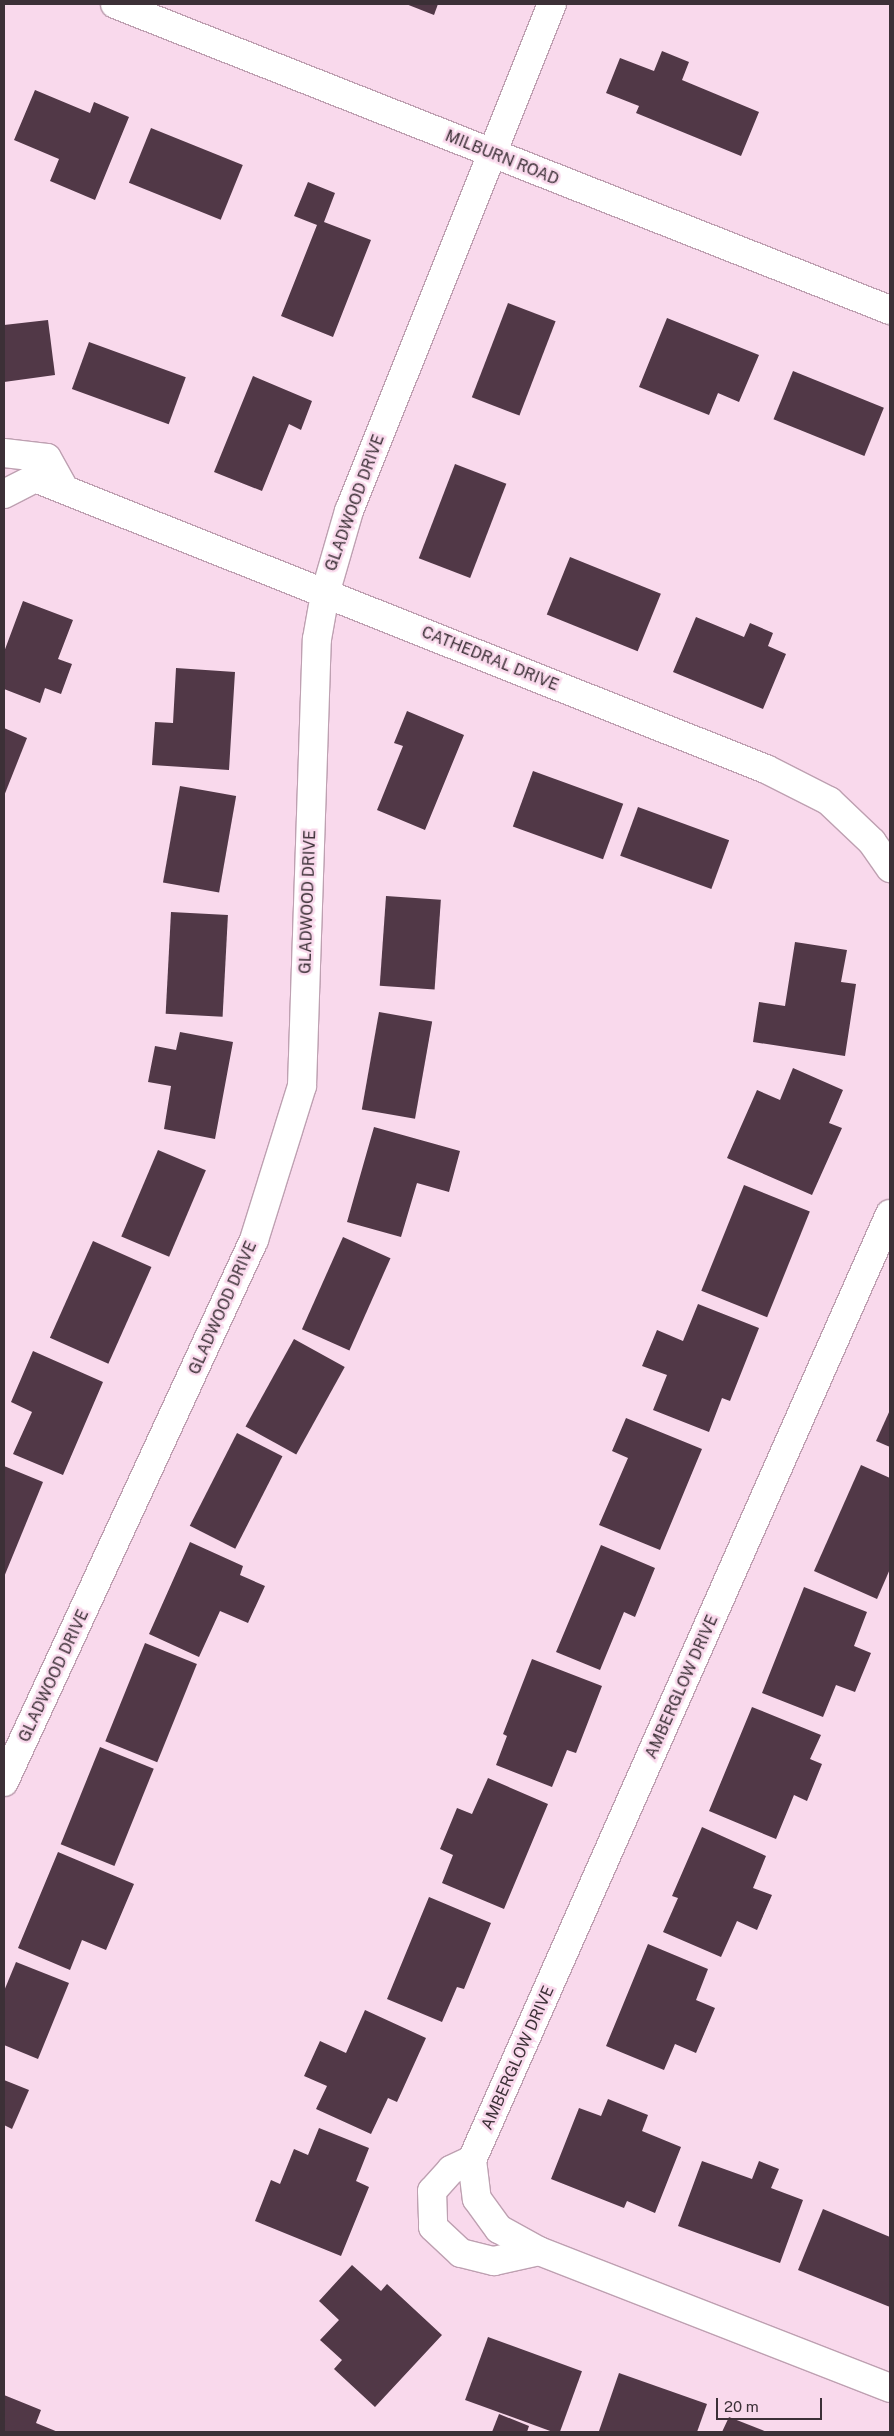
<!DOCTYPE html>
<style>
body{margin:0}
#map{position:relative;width:894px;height:2436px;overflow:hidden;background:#f9d9ec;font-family:"Public Sans",sans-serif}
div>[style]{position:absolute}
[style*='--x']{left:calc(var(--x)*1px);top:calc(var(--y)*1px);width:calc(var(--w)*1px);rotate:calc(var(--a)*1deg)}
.building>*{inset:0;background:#513847;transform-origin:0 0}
.roads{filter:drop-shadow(1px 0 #bea0b1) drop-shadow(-1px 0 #bea0b1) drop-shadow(0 1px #bea0b1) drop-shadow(0 -1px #bea0b1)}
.minor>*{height:28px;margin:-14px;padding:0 14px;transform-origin:14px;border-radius:14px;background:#fff}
.tertiary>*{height:28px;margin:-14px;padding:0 14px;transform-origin:14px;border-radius:14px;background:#fff}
span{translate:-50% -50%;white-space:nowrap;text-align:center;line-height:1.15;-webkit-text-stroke:5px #f9d9ec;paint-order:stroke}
.street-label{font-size:16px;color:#3c3037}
.frame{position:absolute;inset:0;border:5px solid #3c3037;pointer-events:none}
.scale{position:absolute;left:716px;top:2398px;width:106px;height:22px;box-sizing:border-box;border:2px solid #3c3037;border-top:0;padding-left:6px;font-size:15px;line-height:18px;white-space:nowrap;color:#3c3037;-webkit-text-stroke:4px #f9d9ec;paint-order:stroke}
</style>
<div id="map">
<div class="building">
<div style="clip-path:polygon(406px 4px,438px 4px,434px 15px)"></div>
<div style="clip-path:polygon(662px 51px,689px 62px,682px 80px,759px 112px,741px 156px,636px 113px,639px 106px,606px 93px,620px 58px,654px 71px)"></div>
<div style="clip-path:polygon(35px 90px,90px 113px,94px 102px,129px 117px,95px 200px,50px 181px,59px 159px,14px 140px)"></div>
<div style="left:151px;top:128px;width:99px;height:59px;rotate:22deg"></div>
<div style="clip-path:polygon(308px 182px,335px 193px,324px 222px,371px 240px,333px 337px,281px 316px,317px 225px,294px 216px)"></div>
<div style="left:508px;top:303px;width:51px;height:101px;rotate:21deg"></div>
<div style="clip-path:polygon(667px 318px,759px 355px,739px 402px,718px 393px,709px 415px,639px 387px)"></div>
<div style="clip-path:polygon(48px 320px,55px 375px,4px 382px,4px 325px)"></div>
<div style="left:89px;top:342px;width:103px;height:50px;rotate:20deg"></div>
<div style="left:793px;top:371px;width:98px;height:52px;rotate:22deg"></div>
<div style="clip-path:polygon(253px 376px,312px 401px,301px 430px,289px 424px,262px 491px,214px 472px)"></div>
<div style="left:455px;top:464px;width:55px;height:101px;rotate:21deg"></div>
<div style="left:570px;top:557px;width:98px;height:62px;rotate:22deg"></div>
<div style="clip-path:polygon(23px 601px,73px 620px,58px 659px,72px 664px,61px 694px,45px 688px,40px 703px,4px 689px,4px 652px)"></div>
<div style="clip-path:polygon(696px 617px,744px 637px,750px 623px,773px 633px,768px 646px,786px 654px,763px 709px,673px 672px)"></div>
<div style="clip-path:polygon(176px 668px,235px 672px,229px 770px,152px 765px,155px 722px,173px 723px)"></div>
<div style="clip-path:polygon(407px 711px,464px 735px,425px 830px,377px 810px,403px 746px,394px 743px)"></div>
<div style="clip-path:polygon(4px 728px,27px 738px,4px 796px)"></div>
<div style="left:533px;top:771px;width:96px;height:59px;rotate:20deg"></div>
<div style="left:180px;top:786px;width:57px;height:98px;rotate:10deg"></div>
<div style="left:638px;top:807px;width:97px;height:52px;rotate:20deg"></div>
<div style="left:386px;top:896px;width:55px;height:90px;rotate:4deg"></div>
<div style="left:171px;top:912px;width:57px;height:102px;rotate:3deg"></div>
<div style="clip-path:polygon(795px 942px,847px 950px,841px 982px,856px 984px,845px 1056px,753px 1042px,759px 1002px,785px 1006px)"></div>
<div style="left:379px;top:1012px;width:54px;height:99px;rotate:10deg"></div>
<div style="clip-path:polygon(180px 1032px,233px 1042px,215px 1139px,164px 1129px,171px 1086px,148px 1082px,155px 1046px,176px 1050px)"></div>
<div style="clip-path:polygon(793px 1068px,843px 1090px,829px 1123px,842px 1128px,812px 1195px,727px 1158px,757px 1090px,780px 1100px)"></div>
<div style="clip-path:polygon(374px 1127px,460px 1151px,449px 1192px,417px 1183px,401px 1237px,347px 1222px)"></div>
<div style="left:158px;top:1150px;width:52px;height:94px;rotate:23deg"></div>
<div style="left:744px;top:1185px;width:71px;height:114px;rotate:22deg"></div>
<div style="left:343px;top:1237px;width:52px;height:101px;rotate:24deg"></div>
<div style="left:93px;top:1241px;width:64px;height:106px;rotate:24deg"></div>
<div style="clip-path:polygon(698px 1304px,759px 1328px,730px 1401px,722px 1398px,709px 1432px,653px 1410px,667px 1375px,642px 1366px,657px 1330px,683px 1341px)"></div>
<div style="left:294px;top:1339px;width:58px;height:100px;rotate:29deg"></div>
<div style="clip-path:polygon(33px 1351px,103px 1382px,63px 1475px,13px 1454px,32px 1412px,11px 1402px)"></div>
<div style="clip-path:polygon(890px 1410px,890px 1447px,876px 1441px)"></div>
<div style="clip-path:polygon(626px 1418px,702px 1449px,660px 1550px,599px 1525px,628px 1458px,612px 1451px)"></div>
<div style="left:237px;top:1433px;width:51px;height:104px;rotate:27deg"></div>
<div style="clip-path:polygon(861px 1465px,890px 1478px,890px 1569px,877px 1599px,814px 1571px)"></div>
<div style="clip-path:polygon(4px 1466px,43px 1482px,4px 1577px)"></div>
<div style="clip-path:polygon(190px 1542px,243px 1566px,240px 1575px,265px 1586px,248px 1623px,220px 1611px,199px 1657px,149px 1634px)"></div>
<div style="clip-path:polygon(601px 1545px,655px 1568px,635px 1617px,624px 1612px,600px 1670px,556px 1652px)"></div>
<div style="clip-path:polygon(804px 1587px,867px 1612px,854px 1646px,871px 1653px,855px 1692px,836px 1685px,823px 1717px,762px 1693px)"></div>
<div style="left:145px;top:1643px;width:56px;height:106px;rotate:22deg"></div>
<div style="clip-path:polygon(532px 1659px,602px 1686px,576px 1753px,567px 1750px,552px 1787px,496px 1765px,507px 1736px,503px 1734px)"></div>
<div style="clip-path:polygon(752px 1707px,821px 1735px,810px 1759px,822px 1764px,807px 1801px,794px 1795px,776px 1839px,709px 1811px)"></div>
<div style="left:100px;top:1747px;width:58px;height:105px;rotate:22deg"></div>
<div style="clip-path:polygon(488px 1778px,548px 1804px,504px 1909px,442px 1883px,453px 1855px,440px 1849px,457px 1808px,472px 1814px)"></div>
<div style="clip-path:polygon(702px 1827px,766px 1856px,753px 1888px,772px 1895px,757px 1930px,737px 1921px,721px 1957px,663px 1932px,678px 1898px,672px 1896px)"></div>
<div style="clip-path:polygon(58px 1852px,134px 1884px,106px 1950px,82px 1940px,70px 1970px,18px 1948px)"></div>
<div style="clip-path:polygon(429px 1897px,491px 1923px,464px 1989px,457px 1987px,442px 2022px,387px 1999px)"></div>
<div style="clip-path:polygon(648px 1944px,708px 1969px,696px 2000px,715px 2008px,696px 2053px,675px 2044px,664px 2070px,606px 2046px)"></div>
<div style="clip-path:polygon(16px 1962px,69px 1983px,38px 2059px,4px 2045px,4px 1991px)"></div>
<div style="clip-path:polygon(365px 2010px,426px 2038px,397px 2102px,388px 2098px,371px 2134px,316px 2109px,327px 2086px,304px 2076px,320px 2041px,346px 2053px)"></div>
<div style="clip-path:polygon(4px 2080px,29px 2090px,12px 2129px,4px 2125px)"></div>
<div style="clip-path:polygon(608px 2099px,648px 2115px,642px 2131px,681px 2147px,655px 2213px,627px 2201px,624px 2208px,551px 2179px,579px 2108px,601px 2116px)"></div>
<div style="clip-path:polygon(319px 2128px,369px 2148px,356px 2181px,369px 2187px,341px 2256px,255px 2221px,271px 2180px,280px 2184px,294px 2149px,308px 2155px)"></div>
<div style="clip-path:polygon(702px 2161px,752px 2179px,759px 2161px,779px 2169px,771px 2188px,803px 2200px,780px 2263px,678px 2226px)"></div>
<div style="clip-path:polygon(823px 2209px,890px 2237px,890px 2307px,798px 2270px)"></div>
<div style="clip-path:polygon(352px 2265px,381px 2291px,387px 2284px,442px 2335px,375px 2407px,334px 2369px,342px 2360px,320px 2340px,339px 2320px,319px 2301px)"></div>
<div style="left:488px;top:2337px;width:100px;height:67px;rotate:20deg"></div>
<div style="clip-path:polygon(619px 2373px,707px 2404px,697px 2432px,599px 2431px)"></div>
<div style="clip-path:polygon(4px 2395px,41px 2410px,36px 2423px,58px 2432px,4px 2432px)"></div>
<div style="clip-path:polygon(499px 2414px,529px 2426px,527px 2432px,492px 2432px)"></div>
<div style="clip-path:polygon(729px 2417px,767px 2432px,722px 2432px)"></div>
</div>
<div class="roads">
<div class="minor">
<div style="--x:4;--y:453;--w:43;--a:6.6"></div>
<div style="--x:47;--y:458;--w:35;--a:61"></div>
<div style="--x:4;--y:494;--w:35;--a:-27"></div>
<div style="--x:35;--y:478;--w:787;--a:21.71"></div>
<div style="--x:766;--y:769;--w:71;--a:26.9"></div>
<div style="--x:829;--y:801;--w:59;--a:43.6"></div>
<div style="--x:872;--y:842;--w:32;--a:55"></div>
<div style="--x:890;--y:1214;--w:1034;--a:113.84"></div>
<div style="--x:472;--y:2160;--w:39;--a:83"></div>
<div style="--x:477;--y:2199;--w:37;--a:54"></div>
<div style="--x:499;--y:2229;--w:46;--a:28.8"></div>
<div style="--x:539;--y:2251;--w:377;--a:21.3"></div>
<div style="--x:4;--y:1782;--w:597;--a:-65.24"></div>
<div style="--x:254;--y:1240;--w:161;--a:-72.7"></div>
<div style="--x:302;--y:1086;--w:447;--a:-88.1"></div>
<div style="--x:317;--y:639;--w:46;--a:-79.9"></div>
<div style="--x:325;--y:594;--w:86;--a:-73.9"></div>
<div style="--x:349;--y:511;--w:546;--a:-68.18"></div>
<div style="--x:472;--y:2160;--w:23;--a:155"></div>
<div style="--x:451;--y:2170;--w:28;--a:132"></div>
<div style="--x:432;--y:2191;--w:36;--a:88"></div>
<div style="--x:433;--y:2227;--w:38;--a:43"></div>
<div style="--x:461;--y:2253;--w:34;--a:14"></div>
<div style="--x:494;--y:2261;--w:46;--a:-12.5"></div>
</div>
<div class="tertiary">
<div style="--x:115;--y:4;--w:833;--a:21.55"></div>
</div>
</div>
<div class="street-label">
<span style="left:502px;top:158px;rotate:22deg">MILBURN ROAD</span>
<span style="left:355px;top:503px;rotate:-70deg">GLADWOOD DRIVE</span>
<span style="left:490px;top:659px;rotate:22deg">CATHEDRAL DRIVE</span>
<span style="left:308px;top:902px;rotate:-88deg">GLADWOOD DRIVE</span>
<span style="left:223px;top:1308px;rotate:-66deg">GLADWOOD DRIVE</span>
<span style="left:54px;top:1676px;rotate:-65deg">GLADWOOD DRIVE</span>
<span style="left:682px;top:1687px;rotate:-66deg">AMBERGLOW DRIVE</span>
<span style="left:518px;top:2058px;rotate:-66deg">AMBERGLOW DRIVE</span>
</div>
<div class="frame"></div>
<div class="scale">20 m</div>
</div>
